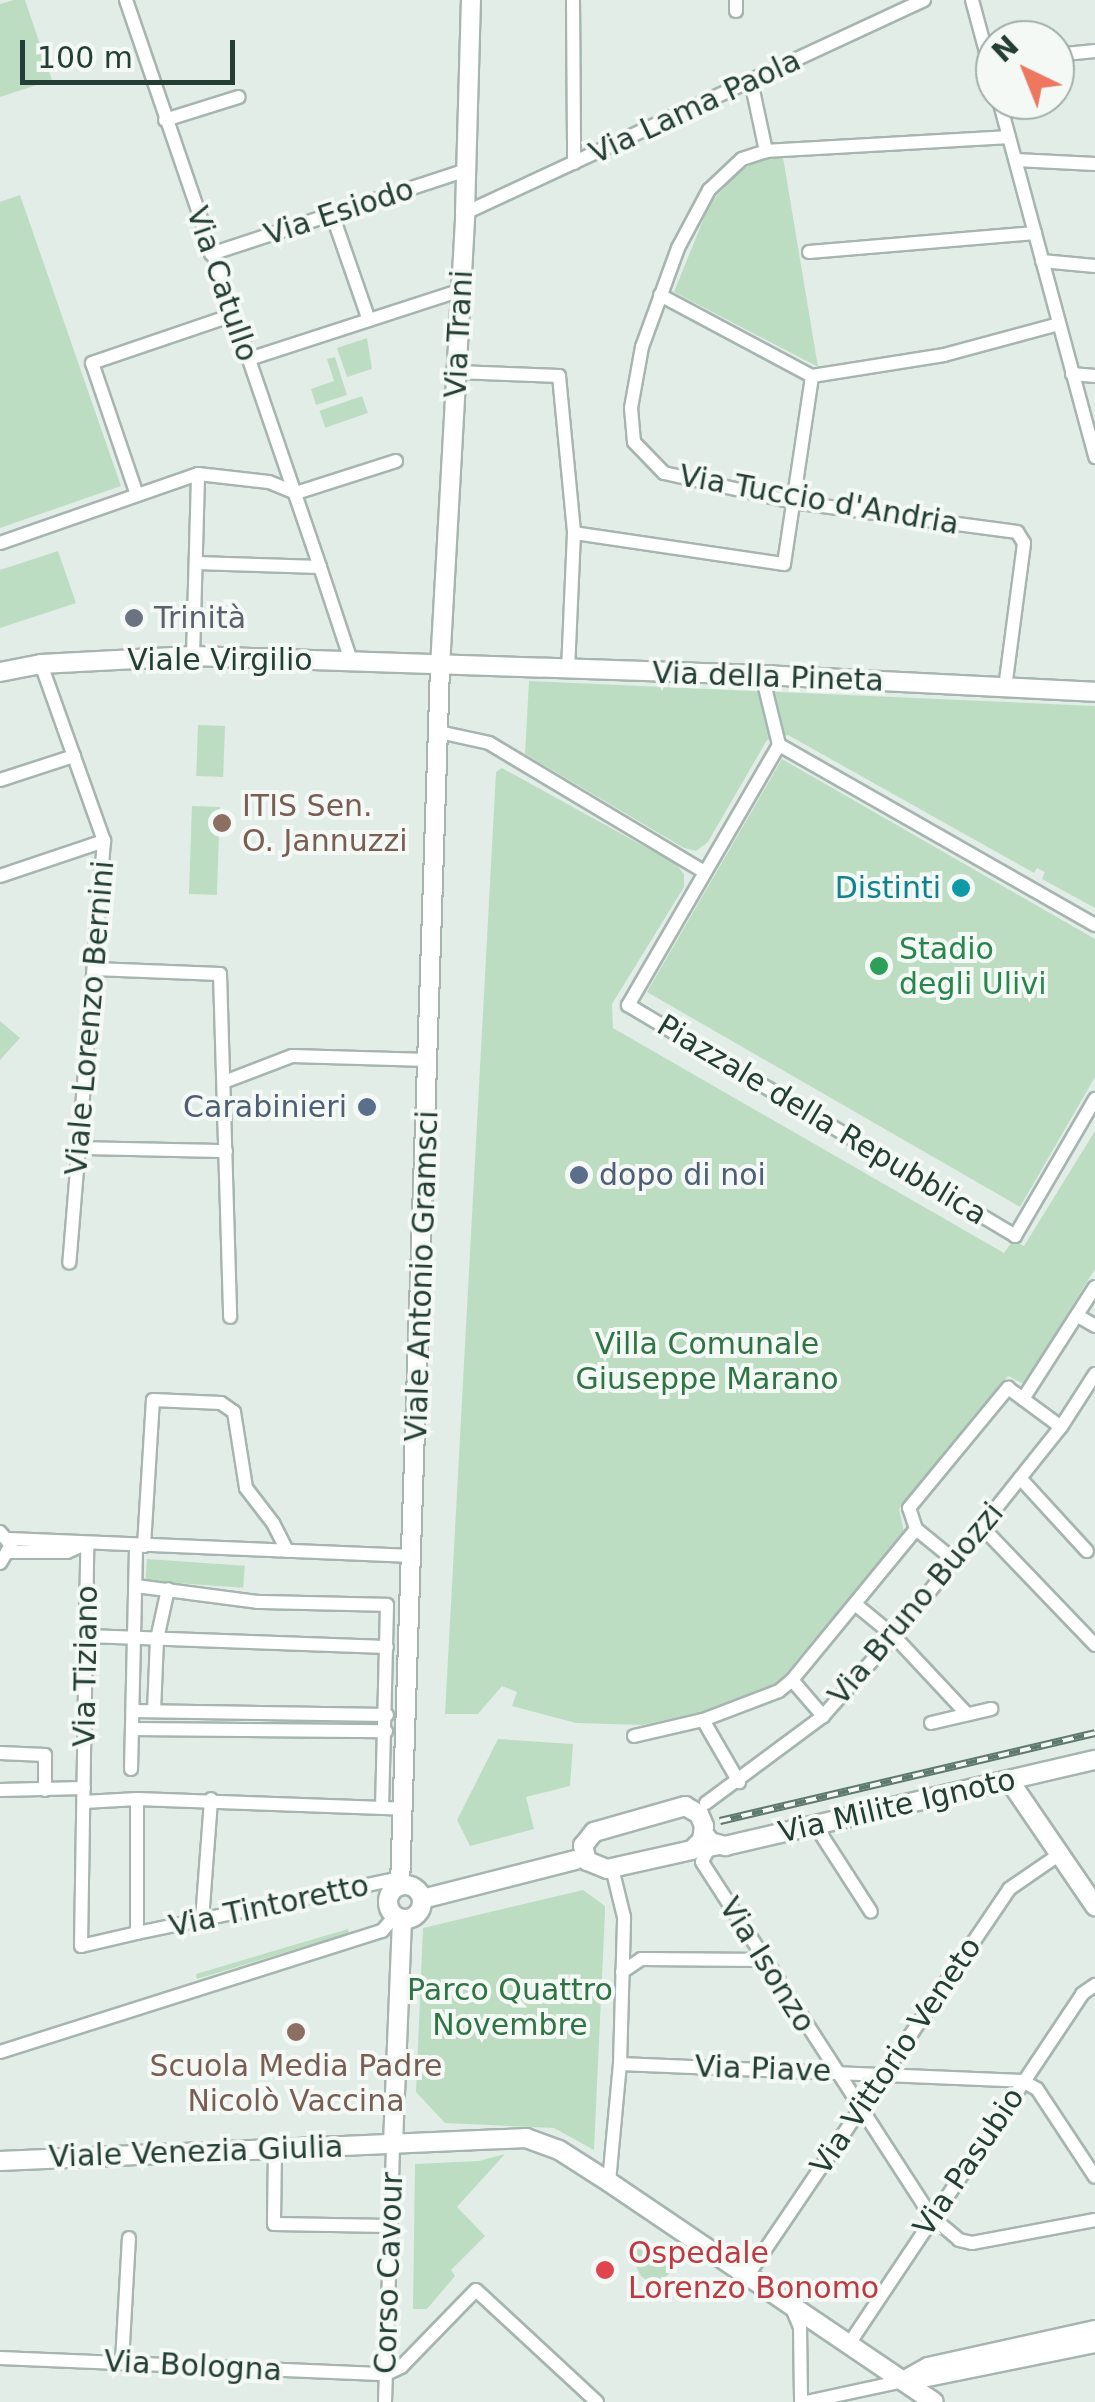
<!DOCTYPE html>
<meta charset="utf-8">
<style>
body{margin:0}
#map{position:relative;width:1095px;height:2402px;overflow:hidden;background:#e3ede8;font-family:"DejaVu Sans",sans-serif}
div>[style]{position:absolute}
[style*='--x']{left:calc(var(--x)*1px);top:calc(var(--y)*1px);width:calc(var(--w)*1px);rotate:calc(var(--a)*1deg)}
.green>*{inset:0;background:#bdddc3;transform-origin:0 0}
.roads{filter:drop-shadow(2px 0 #a6b5af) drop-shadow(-2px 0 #a6b5af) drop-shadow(0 2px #a6b5af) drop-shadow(0 -2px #a6b5af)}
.street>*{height:12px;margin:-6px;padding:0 6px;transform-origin:6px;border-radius:6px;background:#fff}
.secondary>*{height:18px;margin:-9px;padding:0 9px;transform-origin:9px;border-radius:9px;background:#fff}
.secondary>.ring{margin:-9px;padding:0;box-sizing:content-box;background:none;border:18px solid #fff;border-radius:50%}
.rail>*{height:8px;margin-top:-4px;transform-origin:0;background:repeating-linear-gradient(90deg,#f4f9f6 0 11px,#5e7970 0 22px);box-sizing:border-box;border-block:2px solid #5e7970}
.dots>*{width:28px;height:28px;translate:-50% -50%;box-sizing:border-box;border:5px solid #f4f9f6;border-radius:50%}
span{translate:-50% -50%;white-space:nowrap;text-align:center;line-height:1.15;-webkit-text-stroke:8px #f4f9f6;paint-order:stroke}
.street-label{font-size:30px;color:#233e35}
.worship-label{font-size:30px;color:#5b616d}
.left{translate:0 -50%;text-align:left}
.education-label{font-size:30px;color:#785e54}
.culture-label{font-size:30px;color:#0d838f}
.right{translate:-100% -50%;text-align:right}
.leisure-label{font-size:30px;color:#27864d}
.service-label{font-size:30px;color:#4e5e75}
.park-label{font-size:30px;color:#2e7444}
.health-label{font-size:30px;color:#be3a42}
.north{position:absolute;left:975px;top:20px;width:100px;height:100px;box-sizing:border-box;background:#f4f9f6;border:2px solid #a0aea9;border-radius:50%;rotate:317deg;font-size:28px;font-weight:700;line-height:40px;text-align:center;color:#233e35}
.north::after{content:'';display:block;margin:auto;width:35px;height:45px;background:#ee7760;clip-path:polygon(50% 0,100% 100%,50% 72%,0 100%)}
.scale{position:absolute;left:20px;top:40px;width:215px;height:45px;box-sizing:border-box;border:5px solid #233e35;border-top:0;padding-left:12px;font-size:30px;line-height:35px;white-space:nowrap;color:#233e35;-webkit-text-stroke:8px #f4f9f6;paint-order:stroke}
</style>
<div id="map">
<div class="green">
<div style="clip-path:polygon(14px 0,25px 0,52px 80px,0 97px,0 4px)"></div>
<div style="clip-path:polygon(783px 157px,818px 367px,674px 292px,710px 203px,741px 170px,758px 161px)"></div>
<div style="clip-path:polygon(20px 195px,121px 486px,0 528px,0 202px)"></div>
<div style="clip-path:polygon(367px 338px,372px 369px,347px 377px,337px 348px)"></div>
<div style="clip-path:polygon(335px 357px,347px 395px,316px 405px,311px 389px,334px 381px,327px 359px)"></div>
<div style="left:362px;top:396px;width:18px;height:45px;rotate:71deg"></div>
<div style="clip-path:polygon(58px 551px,76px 603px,0 628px,0 570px)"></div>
<div style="clip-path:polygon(529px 681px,1095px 706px,1095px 908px,1042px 879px,1045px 872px,1037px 868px,1034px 873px,788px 735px,767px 740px,708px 842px,696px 851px,684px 848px,525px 754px)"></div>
<div style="left:198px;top:725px;width:27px;height:51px;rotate:2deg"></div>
<div style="clip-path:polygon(782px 759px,1095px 939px,1095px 1077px,1020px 1207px,647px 992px)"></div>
<div style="clip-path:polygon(502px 768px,676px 864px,684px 874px,684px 887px,612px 1004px,613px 1028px,1004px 1253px,1013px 1240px,1024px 1246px,1095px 1131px,1095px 1269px,1024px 1384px,1008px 1376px,899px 1509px,904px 1532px,776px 1685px,700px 1713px,642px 1725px,576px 1723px,512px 1706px,517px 1692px,502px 1686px,478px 1714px,445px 1714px,496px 772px)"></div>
<div style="left:192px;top:806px;width:28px;height:88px;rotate:2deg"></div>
<div style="clip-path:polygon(0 1021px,20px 1038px,0 1060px)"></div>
<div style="left:147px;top:1559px;width:98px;height:22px;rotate:4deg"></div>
<div style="clip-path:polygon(498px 1739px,573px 1744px,570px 1786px,526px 1797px,534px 1829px,470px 1846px,457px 1820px)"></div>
<div style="clip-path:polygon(583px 1890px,605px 1906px,605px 1913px,594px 2150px,554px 2128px,445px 2123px,416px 2092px,423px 1928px)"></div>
<div style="clip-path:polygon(348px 1929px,349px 1933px,197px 1979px,196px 1974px)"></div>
<div style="clip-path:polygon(505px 2154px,457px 2207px,485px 2236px,451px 2270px,455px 2276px,427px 2309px,413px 2309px,415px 2164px,479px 2161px)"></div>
<div style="clip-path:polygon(626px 2247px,634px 2247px,678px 2265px,655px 2287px,641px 2276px)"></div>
</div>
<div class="roads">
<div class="street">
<div style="--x:126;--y:0;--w:599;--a:71.11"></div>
<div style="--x:573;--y:0;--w:163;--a:89.6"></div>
<div style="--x:736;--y:0;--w:11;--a:90"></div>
<div style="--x:972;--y:0;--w:88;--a:74.9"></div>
<div style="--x:1055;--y:55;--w:40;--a:-5.7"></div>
<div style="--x:751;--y:81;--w:72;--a:77.9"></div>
<div style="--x:999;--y:100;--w:370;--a:74.9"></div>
<div style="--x:165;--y:120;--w:77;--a:-17.3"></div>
<div style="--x:1016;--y:160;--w:79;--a:2.9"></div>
<div style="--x:465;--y:213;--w:506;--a:-24.89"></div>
<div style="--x:332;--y:214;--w:112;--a:70.8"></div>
<div style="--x:809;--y:252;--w:227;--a:-4.8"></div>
<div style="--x:211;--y:254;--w:269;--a:-18.2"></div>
<div style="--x:1042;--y:261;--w:53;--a:5.4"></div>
<div style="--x:660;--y:295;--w:172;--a:28.1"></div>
<div style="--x:812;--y:376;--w:134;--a:-9"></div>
<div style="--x:944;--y:355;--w:119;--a:-15.1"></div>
<div style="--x:249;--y:359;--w:223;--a:-18"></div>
<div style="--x:457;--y:372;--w:102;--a:2.2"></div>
<div style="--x:559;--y:376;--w:158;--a:84.5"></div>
<div style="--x:574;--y:533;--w:137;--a:92.5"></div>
<div style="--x:1072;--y:374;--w:23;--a:5"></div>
<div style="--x:137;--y:495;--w:139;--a:-108.8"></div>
<div style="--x:92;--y:363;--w:149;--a:-18.8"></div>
<div style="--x:574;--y:533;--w:212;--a:8.4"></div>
<div style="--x:784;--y:564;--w:190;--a:-81.5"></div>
<div style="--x:0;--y:543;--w:210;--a:-19.2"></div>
<div style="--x:198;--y:474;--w:71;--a:6.4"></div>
<div style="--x:269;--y:482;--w:29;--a:22"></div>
<div style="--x:296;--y:493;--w:105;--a:-17.7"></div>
<div style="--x:196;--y:563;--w:124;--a:1.8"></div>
<div style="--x:320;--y:567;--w:99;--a:71.7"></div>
<div style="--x:193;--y:656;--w:182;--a:-88.4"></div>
<div style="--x:41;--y:664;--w:188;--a:70.4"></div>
<div style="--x:104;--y:841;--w:423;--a:94.7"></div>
<div style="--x:762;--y:675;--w:72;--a:76.3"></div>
<div style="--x:1005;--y:688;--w:146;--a:-82.5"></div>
<div style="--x:1024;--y:543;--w:13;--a:-122"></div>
<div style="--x:1017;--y:532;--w:226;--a:-172.4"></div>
<div style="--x:793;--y:502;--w:132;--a:-167.3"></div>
<div style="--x:664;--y:473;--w:43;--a:-134.1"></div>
<div style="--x:634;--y:442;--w:34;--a:-95"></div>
<div style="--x:631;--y:408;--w:62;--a:-79.8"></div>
<div style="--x:642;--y:347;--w:105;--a:-70"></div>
<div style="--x:678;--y:248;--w:66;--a:-61.9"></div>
<div style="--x:709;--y:190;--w:45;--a:-43.2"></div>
<div style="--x:742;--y:159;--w:25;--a:-18"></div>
<div style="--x:766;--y:151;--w:243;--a:-3.3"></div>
<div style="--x:439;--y:732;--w:51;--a:12.4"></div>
<div style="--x:489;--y:743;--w:249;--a:30.9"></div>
<div style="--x:0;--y:780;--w:78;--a:-18"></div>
<div style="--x:0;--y:876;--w:110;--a:-18.6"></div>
<div style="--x:1095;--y:925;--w:364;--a:-150.3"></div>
<div style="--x:779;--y:745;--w:301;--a:120.1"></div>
<div style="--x:628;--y:1005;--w:451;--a:30.8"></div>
<div style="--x:1015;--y:1236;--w:159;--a:-59.7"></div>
<div style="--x:94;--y:969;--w:126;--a:2.3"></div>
<div style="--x:220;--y:974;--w:343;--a:88.3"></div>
<div style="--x:224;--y:1082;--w:73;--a:-20.9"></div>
<div style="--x:292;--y:1056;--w:136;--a:1.7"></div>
<div style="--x:80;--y:1148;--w:146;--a:1.2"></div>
<div style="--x:1078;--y:1316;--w:20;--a:30"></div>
<div style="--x:1023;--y:1399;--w:47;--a:36.4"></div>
<div style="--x:1020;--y:1478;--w:99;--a:47.5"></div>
<div style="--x:981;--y:1526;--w:165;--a:46.2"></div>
<div style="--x:916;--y:1529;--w:49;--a:39.2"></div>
<div style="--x:0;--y:1532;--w:17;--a:50"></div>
<div style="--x:11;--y:1545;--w:21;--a:121"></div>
<div style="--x:9;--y:1539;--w:404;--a:2.4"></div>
<div style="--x:144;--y:1546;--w:146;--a:-86.5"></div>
<div style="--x:153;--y:1400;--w:68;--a:2.5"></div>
<div style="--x:221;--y:1403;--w:16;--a:35"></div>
<div style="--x:234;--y:1412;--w:77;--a:81"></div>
<div style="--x:246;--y:1488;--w:44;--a:52.4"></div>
<div style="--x:273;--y:1523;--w:31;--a:63"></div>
<div style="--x:11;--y:1552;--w:56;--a:0"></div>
<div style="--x:67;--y:1552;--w:22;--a:-24"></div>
<div style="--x:136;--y:1586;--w:122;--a:7.5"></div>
<div style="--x:257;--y:1602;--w:130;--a:1.3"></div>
<div style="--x:387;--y:1605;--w:202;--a:91.4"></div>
<div style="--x:855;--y:1604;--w:50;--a:39.4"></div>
<div style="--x:894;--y:1636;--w:107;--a:46.9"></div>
<div style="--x:86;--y:1636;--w:301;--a:2.1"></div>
<div style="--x:792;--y:1680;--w:48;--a:49.3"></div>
<div style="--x:133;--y:1711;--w:254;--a:0.9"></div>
<div style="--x:154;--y:1711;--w:72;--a:-87.6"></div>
<div style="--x:157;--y:1639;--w:51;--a:-77.6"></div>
<div style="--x:703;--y:1720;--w:72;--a:59.9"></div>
<div style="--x:931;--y:1723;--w:62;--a:-13.1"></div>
<div style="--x:132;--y:1729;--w:254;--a:0.5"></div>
<div style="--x:634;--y:1736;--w:71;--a:-13.1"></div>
<div style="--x:703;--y:1720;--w:81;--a:-20.9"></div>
<div style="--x:779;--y:1691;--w:17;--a:-40"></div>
<div style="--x:792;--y:1680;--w:195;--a:-50.6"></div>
<div style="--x:916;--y:1529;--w:22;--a:-108"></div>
<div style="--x:909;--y:1508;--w:156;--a:-50.5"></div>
<div style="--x:1008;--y:1388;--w:19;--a:36"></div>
<div style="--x:1023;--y:1399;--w:133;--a:-57.3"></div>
<div style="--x:0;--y:1753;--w:45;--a:2.5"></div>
<div style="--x:45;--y:1755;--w:35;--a:90"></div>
<div style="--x:131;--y:1769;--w:223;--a:-88.7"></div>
<div style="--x:0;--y:1790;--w:84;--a:-1.4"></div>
<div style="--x:137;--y:1799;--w:267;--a:2.1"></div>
<div style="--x:84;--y:1802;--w:53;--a:-3.2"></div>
<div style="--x:137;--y:1799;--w:134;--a:90"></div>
<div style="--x:137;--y:1933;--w:57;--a:166.9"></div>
<div style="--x:81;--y:1946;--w:403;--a:-89.1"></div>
<div style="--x:706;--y:1803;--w:146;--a:-36.6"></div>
<div style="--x:823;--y:1716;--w:107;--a:-48.4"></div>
<div style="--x:894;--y:1636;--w:268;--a:-51.4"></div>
<div style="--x:1061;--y:1427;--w:63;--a:-57.3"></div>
<div style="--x:815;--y:1825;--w:103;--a:57.2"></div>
<div style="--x:724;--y:1847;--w:16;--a:169"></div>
<div style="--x:708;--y:1850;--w:13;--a:117"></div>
<div style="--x:702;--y:1862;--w:423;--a:57.1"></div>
<div style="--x:932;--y:2217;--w:35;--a:40"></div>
<div style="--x:959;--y:2240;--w:13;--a:13"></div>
<div style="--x:972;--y:2243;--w:125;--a:-10.6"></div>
<div style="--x:202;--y:1920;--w:121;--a:-85.7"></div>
<div style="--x:137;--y:1933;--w:270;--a:-11.8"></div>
<div style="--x:622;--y:1972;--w:23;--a:-34"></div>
<div style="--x:641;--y:1959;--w:123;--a:0.5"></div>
<div style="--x:0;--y:2052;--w:401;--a:-17.6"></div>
<div style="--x:382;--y:1931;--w:20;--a:-49"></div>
<div style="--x:620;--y:2064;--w:403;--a:2.4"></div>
<div style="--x:1023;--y:2081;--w:16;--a:30"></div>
<div style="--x:1037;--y:2089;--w:105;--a:56.6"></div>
<div style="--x:275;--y:2149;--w:75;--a:90.8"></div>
<div style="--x:274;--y:2224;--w:116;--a:1"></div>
<div style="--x:609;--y:2182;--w:119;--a:-84.7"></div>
<div style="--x:620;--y:2064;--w:147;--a:-88.4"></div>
<div style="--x:624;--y:1917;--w:50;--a:-103.8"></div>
<div style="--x:748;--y:2275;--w:466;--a:-55.9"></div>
<div style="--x:1009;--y:1889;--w:62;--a:-34.5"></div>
<div style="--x:791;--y:2306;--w:23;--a:67"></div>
<div style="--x:800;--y:2327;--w:75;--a:89.2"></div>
<div style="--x:849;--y:2344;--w:420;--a:-56.3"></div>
<div style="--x:1082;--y:1994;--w:16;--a:-35"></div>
<div style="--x:0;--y:2358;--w:386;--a:2.4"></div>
<div style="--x:386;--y:2374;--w:17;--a:-25"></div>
<div style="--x:401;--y:2367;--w:107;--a:-45.8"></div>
<div style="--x:476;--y:2290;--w:165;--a:42.8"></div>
<div style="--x:122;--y:2362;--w:124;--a:-86.8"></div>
<div style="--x:385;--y:2402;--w:258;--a:-88.2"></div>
<div style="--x:806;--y:2402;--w:99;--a:-12.2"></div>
</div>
<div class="secondary">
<div style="--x:0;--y:672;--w:42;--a:-11"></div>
<div style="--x:41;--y:664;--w:152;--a:-3"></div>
<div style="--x:193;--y:656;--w:569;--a:1.91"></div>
<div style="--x:762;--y:675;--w:333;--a:2.9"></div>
<div style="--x:1009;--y:1780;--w:153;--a:55.7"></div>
<div style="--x:685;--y:1806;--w:16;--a:30"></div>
<div style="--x:699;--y:1814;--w:13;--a:67"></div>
<div style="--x:704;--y:1826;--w:14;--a:98"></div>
<div style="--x:702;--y:1840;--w:14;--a:135"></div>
<div style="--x:692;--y:1850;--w:87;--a:167.4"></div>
<div style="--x:607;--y:1869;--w:22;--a:-158"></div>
<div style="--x:587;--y:1861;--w:16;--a:-105"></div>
<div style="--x:583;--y:1846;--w:18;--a:-52"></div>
<div style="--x:594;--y:1832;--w:95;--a:-15.9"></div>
<div style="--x:704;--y:1834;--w:10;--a:53"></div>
<div style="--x:710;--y:1842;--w:16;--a:15"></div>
<div style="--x:725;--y:1846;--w:380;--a:-13.1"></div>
<div class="ring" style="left:388px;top:1885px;width:16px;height:16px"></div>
<div style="--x:400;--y:1886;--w:1220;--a:-88.12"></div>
<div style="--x:440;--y:667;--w:455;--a:-86.8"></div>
<div style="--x:465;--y:213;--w:213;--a:-88.4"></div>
<div style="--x:430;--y:1897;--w:150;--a:-14.3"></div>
<div style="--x:393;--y:2144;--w:225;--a:-87.7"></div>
<div style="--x:0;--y:2161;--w:527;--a:-2.5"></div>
<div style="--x:526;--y:2138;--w:35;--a:20"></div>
<div style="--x:559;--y:2150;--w:59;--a:32.6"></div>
<div style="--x:609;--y:2182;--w:392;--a:34.1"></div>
<div style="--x:903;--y:2381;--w:29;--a:-29"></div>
<div style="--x:928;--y:2367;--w:171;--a:-12.5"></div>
<div style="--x:908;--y:2381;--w:191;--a:-11.5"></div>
</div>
</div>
<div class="rail">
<div style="--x:720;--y:1821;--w:385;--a:-13.2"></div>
</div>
<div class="dots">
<div style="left:134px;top:618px;background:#6b7280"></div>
<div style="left:222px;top:823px;background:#8d6e63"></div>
<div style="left:961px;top:888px;background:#0f9aa8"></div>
<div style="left:879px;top:966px;background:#2e9e5b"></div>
<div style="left:367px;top:1107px;background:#5c6f8a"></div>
<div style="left:579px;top:1175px;background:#5c6f8a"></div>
<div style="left:296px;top:2032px;background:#8d6e63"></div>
<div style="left:605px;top:2270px;background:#e0444e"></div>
</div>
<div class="street-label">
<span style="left:695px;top:107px;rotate:-25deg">Via Lama Paola</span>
<span style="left:339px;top:212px;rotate:-18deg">Via Esiodo</span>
<span style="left:222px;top:284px;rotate:71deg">Via Catullo</span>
<span style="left:459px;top:334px;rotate:-87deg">Via Trani</span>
<span style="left:819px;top:500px;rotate:10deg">Via Tuccio d'Andria</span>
<span style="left:220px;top:660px">Viale Virgilio</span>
<span style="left:768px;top:677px;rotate:2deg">Via della Pineta</span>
<span style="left:90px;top:1018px;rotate:-85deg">Viale Lorenzo Bernini</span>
<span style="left:822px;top:1120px;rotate:31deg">Piazzale della Repubblica</span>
<span style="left:422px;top:1276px;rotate:-88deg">Viale Antonio Gramsci</span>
<span style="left:916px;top:1604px;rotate:-50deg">Via Bruno Buozzi</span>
<span style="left:86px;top:1666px;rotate:-89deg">Via Tiziano</span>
<span style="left:897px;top:1806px;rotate:-13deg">Via Milite Ignoto</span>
<span style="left:269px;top:1906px;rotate:-12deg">Via Tintoretto</span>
<span style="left:767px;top:1965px;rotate:58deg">Via Isonzo</span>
<span style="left:896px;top:2056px;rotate:-56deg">Via Vittorio Veneto</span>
<span style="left:763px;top:2069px;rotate:2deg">Via Piave</span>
<span style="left:196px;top:2152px;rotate:-2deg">Viale Venezia Giulia</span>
<span style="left:969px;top:2162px;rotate:-56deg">Via Pasubio</span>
<span style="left:389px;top:2273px;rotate:-88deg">Corso Cavour</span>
<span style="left:193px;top:2366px;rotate:3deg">Via Bologna</span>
</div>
<div class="worship-label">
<span class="left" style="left:154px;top:618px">Trinità</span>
</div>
<div class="education-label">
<span class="left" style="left:242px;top:823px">ITIS Sen.<br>O. Jannuzzi</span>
<span style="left:296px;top:2083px">Scuola Media Padre<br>Nicolò Vaccina</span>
</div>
<div class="culture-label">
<span class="right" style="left:941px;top:888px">Distinti</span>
</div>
<div class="leisure-label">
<span class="left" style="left:899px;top:966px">Stadio<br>degli Ulivi</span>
</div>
<div class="service-label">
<span class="right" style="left:347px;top:1107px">Carabinieri</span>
<span class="left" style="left:599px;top:1175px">dopo di noi</span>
</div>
<div class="park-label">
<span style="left:707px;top:1361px">Villa Comunale<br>Giuseppe Marano</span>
<span style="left:510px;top:2007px">Parco Quattro<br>Novembre</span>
</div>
<div class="health-label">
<span class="left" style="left:628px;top:2270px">Ospedale<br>Lorenzo Bonomo</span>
</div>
<div class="north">N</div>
<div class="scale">100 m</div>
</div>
